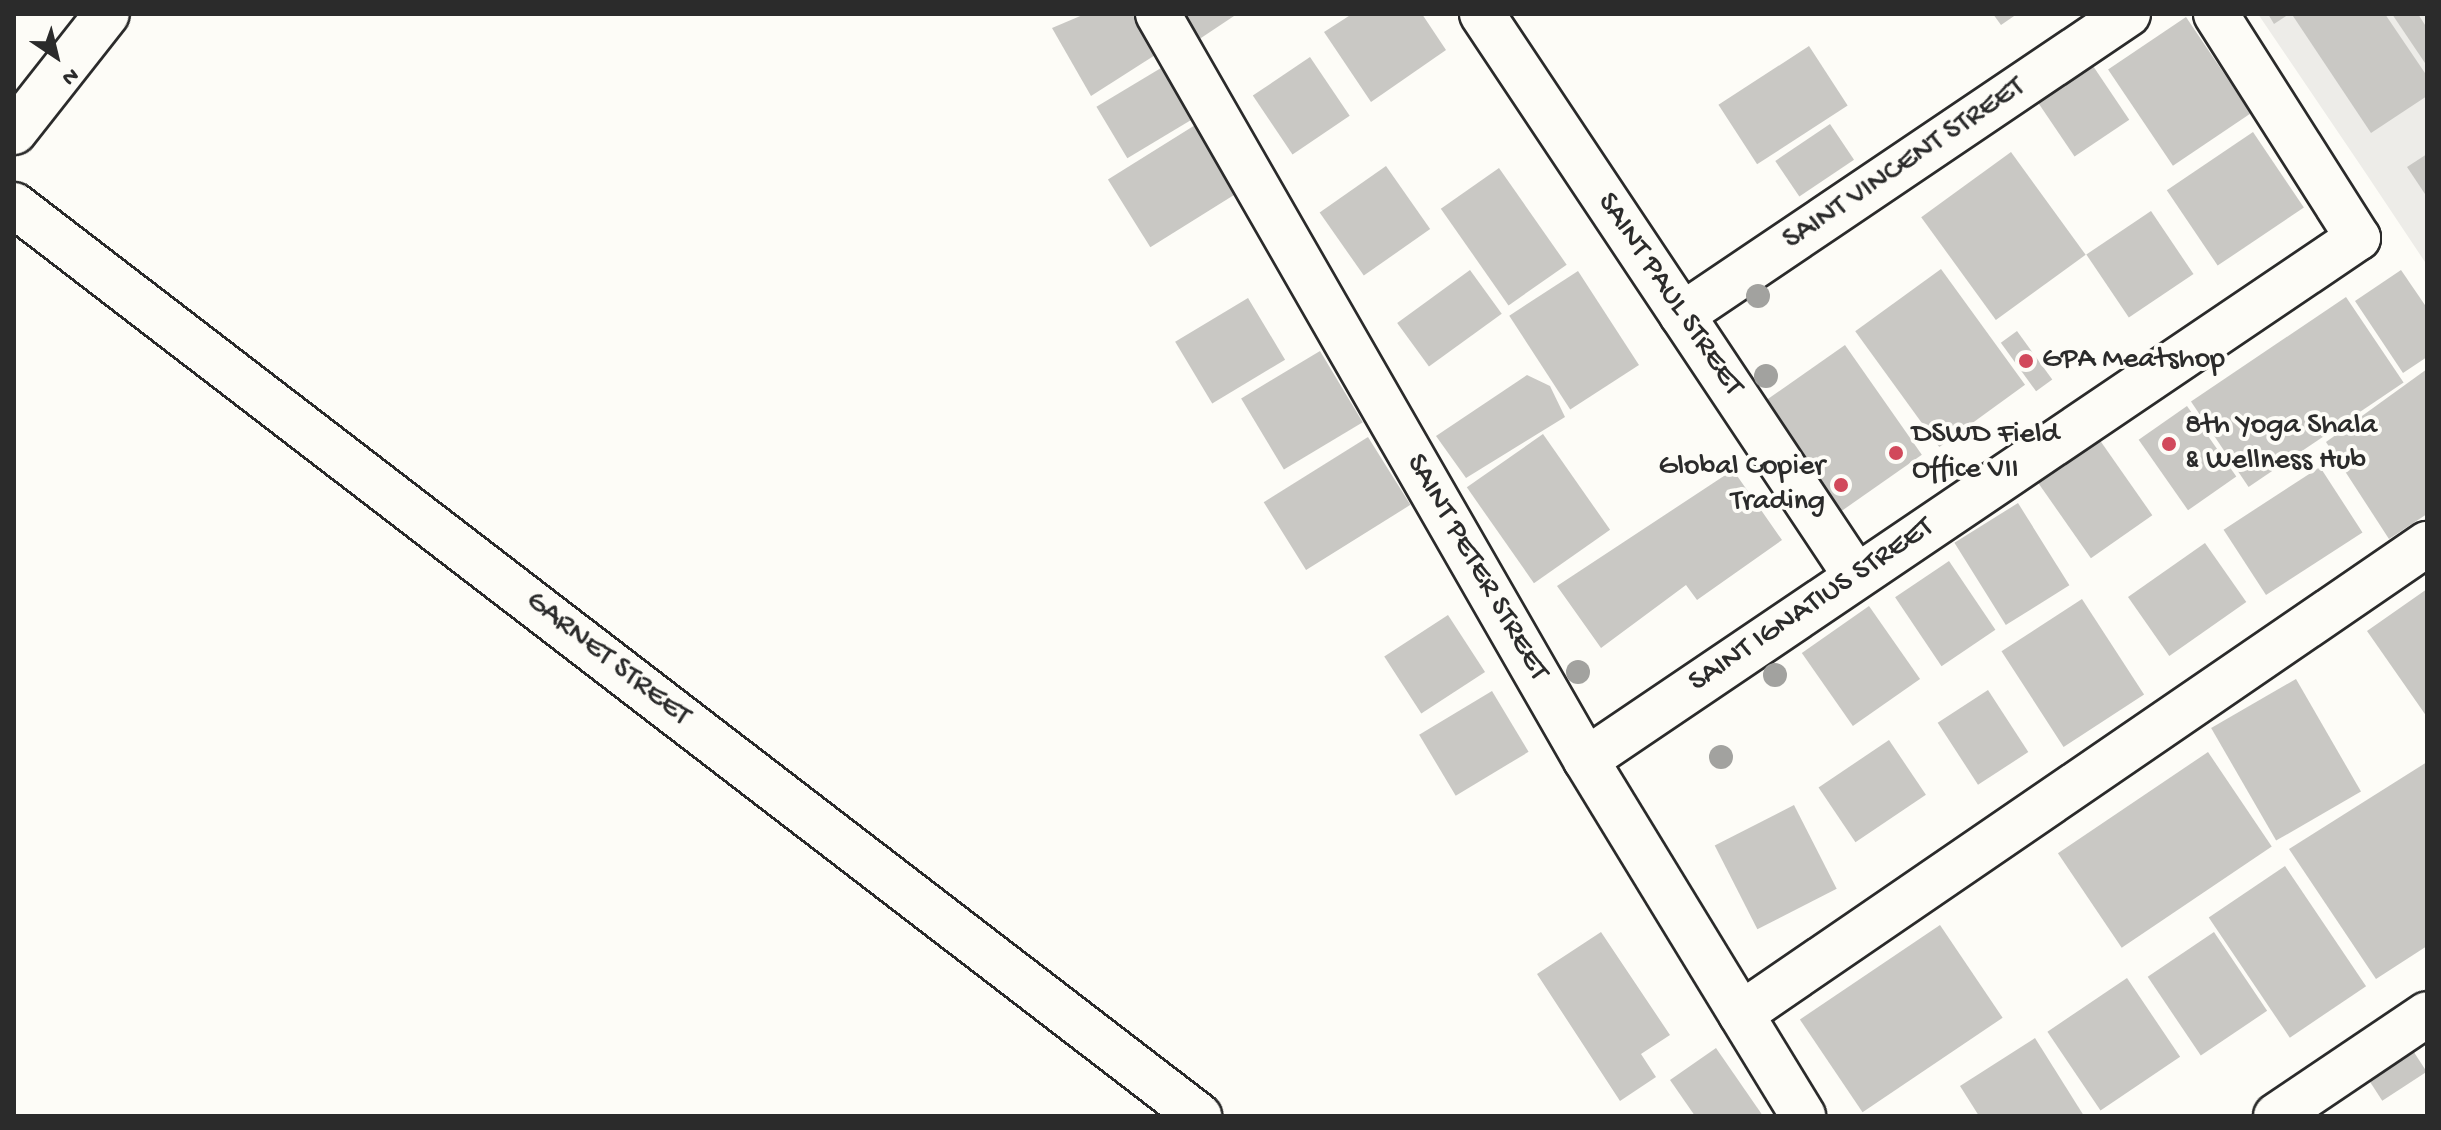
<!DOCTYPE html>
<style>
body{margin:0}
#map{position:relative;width:2441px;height:1130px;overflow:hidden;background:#fdfcf7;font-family:"Gochi Hand",sans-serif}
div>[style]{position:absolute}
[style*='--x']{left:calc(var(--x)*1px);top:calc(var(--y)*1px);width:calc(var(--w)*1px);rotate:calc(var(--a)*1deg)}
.built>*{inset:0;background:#edece8}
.building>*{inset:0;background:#c9c8c4;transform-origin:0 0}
.roads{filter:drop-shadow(2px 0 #2b2b2b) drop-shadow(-2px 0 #2b2b2b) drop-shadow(0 2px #2b2b2b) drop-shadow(0 -2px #2b2b2b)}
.minor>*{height:44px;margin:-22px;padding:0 22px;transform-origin:22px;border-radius:22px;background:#fdfcf7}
.major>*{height:44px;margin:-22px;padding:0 22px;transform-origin:22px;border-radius:22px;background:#fdfcf7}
.trees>*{width:24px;height:24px;margin:-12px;border-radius:50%;background:#a2a29f}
.dots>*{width:22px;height:22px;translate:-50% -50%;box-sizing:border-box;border:4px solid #fdfcf7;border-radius:50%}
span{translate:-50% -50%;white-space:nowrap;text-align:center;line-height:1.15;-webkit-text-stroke:8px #fdfcf7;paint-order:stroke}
.street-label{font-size:30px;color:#2b2b2b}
.poi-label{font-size:30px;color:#2b2b2b}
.left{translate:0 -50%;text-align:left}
.right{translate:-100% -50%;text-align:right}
.frame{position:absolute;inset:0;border:16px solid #2b2b2b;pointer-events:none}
.north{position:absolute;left:16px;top:16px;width:80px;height:80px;-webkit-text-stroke:6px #fdfcf7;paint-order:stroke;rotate:145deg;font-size:22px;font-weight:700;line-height:32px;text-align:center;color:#2b2b2b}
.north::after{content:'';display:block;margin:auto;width:28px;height:36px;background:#2b2b2b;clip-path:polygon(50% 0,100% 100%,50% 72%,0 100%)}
</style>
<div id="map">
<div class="built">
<div style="clip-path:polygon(2258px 14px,2427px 14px,2427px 265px,2365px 172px)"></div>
</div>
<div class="building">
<div style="clip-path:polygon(1085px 14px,1142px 14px,1163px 50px,1091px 96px,1052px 28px)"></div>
<div style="clip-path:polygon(1182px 14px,1237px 14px,1198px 40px)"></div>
<div style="clip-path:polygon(1352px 14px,1422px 14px,1446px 50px,1371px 102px,1324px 32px)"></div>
<div style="clip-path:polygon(1993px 14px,2017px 14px,2001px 25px)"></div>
<div style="clip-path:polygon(2268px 14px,2289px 14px,2274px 24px)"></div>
<div style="clip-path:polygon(2296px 14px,2385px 14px,2427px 76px,2427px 96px,2371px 133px,2293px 16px)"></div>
<div style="clip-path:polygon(2392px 14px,2418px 14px,2427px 28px,2427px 66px)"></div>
<div style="left:2186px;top:17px;width:116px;height:94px;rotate:56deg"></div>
<div style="left:1809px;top:46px;width:71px;height:108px;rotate:57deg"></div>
<div style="left:1310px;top:57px;width:71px;height:69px;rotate:56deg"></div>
<div style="left:2089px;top:60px;width:72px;height:66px;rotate:56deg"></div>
<div style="left:1171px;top:62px;width:60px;height:87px;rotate:59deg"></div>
<div style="left:1208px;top:117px;width:80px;height:118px;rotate:58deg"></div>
<div style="left:1830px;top:124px;width:43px;height:66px;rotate:56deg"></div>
<div style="left:2253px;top:132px;width:91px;height:104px;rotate:56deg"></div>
<div style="left:2011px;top:152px;width:127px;height:111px;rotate:54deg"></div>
<div style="clip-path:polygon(2427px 154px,2427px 197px,2407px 167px)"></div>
<div style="left:1386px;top:166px;width:77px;height:81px;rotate:55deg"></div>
<div style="left:1499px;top:168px;width:118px;height:71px;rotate:55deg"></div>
<div style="left:2151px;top:211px;width:76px;height:78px;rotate:56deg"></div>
<div style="left:1941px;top:269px;width:143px;height:106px;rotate:54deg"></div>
<div style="left:1470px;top:270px;width:54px;height:90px;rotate:54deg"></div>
<div style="clip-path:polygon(2401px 270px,2427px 308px,2427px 357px,2403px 373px,2355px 301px)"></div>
<div style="left:1578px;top:271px;width:112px;height:82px;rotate:57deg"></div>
<div style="left:2346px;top:297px;width:103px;height:187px;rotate:56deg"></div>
<div style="left:1248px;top:298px;width:72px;height:85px;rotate:59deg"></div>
<div style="left:2017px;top:331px;width:60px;height:20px;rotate:54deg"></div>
<div style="left:1845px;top:345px;width:134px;height:102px;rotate:55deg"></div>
<div style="left:1320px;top:351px;width:83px;height:92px;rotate:59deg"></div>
<div style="clip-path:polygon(2427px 369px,2427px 514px,2389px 539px,2326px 442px)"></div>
<div style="clip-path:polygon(1527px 375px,1550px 386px,1565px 417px,1466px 478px,1436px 436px)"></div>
<div style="left:2187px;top:406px;width:86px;height:59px;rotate:55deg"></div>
<div style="left:1543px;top:434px;width:117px;height:93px;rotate:55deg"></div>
<div style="left:1368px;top:437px;width:80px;height:123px;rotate:58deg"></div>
<div style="left:2099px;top:439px;width:93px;height:75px;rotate:55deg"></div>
<div style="left:2320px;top:467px;width:78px;height:115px;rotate:57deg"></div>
<div style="clip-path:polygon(1733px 470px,1782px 540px,1697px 600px,1686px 585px,1601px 648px,1557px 586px)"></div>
<div style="left:2018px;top:503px;width:97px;height:75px;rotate:58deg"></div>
<div style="left:2205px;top:543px;width:72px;height:94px;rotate:55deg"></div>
<div style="left:1949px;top:561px;width:83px;height:65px;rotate:56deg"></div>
<div style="clip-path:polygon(2427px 589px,2427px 717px,2367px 631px)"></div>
<div style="left:2082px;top:599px;width:114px;height:96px;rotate:57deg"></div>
<div style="left:1869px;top:606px;width:89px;height:82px;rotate:55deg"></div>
<div style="left:1448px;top:615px;width:68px;height:76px;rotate:57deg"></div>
<div style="left:2296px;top:679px;width:130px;height:98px;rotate:60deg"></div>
<div style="left:1988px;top:690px;width:74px;height:60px;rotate:57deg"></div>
<div style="left:1492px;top:691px;width:71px;height:85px;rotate:59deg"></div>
<div style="left:1889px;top:740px;width:66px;height:85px;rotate:56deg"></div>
<div style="left:2208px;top:752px;width:114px;height:181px;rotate:56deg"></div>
<div style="clip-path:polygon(2427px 762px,2427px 946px,2376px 979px,2289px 849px)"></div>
<div style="left:1794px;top:805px;width:94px;height:89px;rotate:63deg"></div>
<div style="left:2285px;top:866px;width:145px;height:92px;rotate:56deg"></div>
<div style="left:1940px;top:925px;width:112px;height:169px;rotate:56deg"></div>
<div style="clip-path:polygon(1601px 932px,1670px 1035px,1641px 1054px,1656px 1077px,1620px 1101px,1537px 974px)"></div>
<div style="left:2214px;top:932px;width:95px;height:80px;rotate:56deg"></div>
<div style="left:2127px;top:978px;width:95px;height:96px;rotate:56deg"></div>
<div style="clip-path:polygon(2035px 1038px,2084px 1116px,1979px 1116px,1960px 1086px)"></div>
<div style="left:2406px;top:1040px;width:38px;height:53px;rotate:57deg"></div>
<div style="clip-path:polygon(1716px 1048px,1763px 1116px,1695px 1116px,1670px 1080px)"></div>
</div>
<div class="roads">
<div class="minor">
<div style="--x:1158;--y:14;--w:860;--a:60.16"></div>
<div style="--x:1586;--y:760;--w:417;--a:58.6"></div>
<div style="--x:1482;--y:14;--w:675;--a:56.36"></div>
<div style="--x:14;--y:205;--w:1495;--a:37.55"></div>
<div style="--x:1682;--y:315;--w:538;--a:-34.01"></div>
<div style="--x:1586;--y:760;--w:932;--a:-34.07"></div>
<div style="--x:2358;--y:238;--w:265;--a:-122.4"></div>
<div style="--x:1741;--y:1014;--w:832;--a:-34.42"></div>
<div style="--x:2276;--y:1116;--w:182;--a:-34"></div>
</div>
<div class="major">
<div style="--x:14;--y:132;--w:150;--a:-51.8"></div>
</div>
</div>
<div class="trees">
<div style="left:1758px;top:296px"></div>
<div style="left:1766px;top:376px"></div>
<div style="left:1578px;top:672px"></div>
<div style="left:1775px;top:675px"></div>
<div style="left:1721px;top:757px"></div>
</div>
<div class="dots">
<div style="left:2026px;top:361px;background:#d1495b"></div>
<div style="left:2169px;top:444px;background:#d1495b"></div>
<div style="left:1896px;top:453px;background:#d1495b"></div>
<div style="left:1841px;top:485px;background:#d1495b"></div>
</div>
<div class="street-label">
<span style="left:1905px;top:165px;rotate:-34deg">SAINT VINCENT STREET</span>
<span style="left:1669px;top:295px;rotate:56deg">SAINT PAUL STREET</span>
<span style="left:1476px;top:568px;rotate:60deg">SAINT PETER STREET</span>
<span style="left:1812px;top:606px;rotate:-34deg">SAINT IGNATIUS STREET</span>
<span style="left:607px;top:660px;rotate:38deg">GARNET STREET</span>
</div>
<div class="poi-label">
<span class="left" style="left:2042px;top:361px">GPA Meatshop</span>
<span class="left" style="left:2185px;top:444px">8th Yoga Shala<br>&amp; Wellness Hub</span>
<span class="left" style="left:1912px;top:453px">DSWD Field<br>Office VII</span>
<span class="right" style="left:1825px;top:485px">Global Copier<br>Trading</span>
</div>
<div class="frame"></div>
<div class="north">N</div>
</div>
